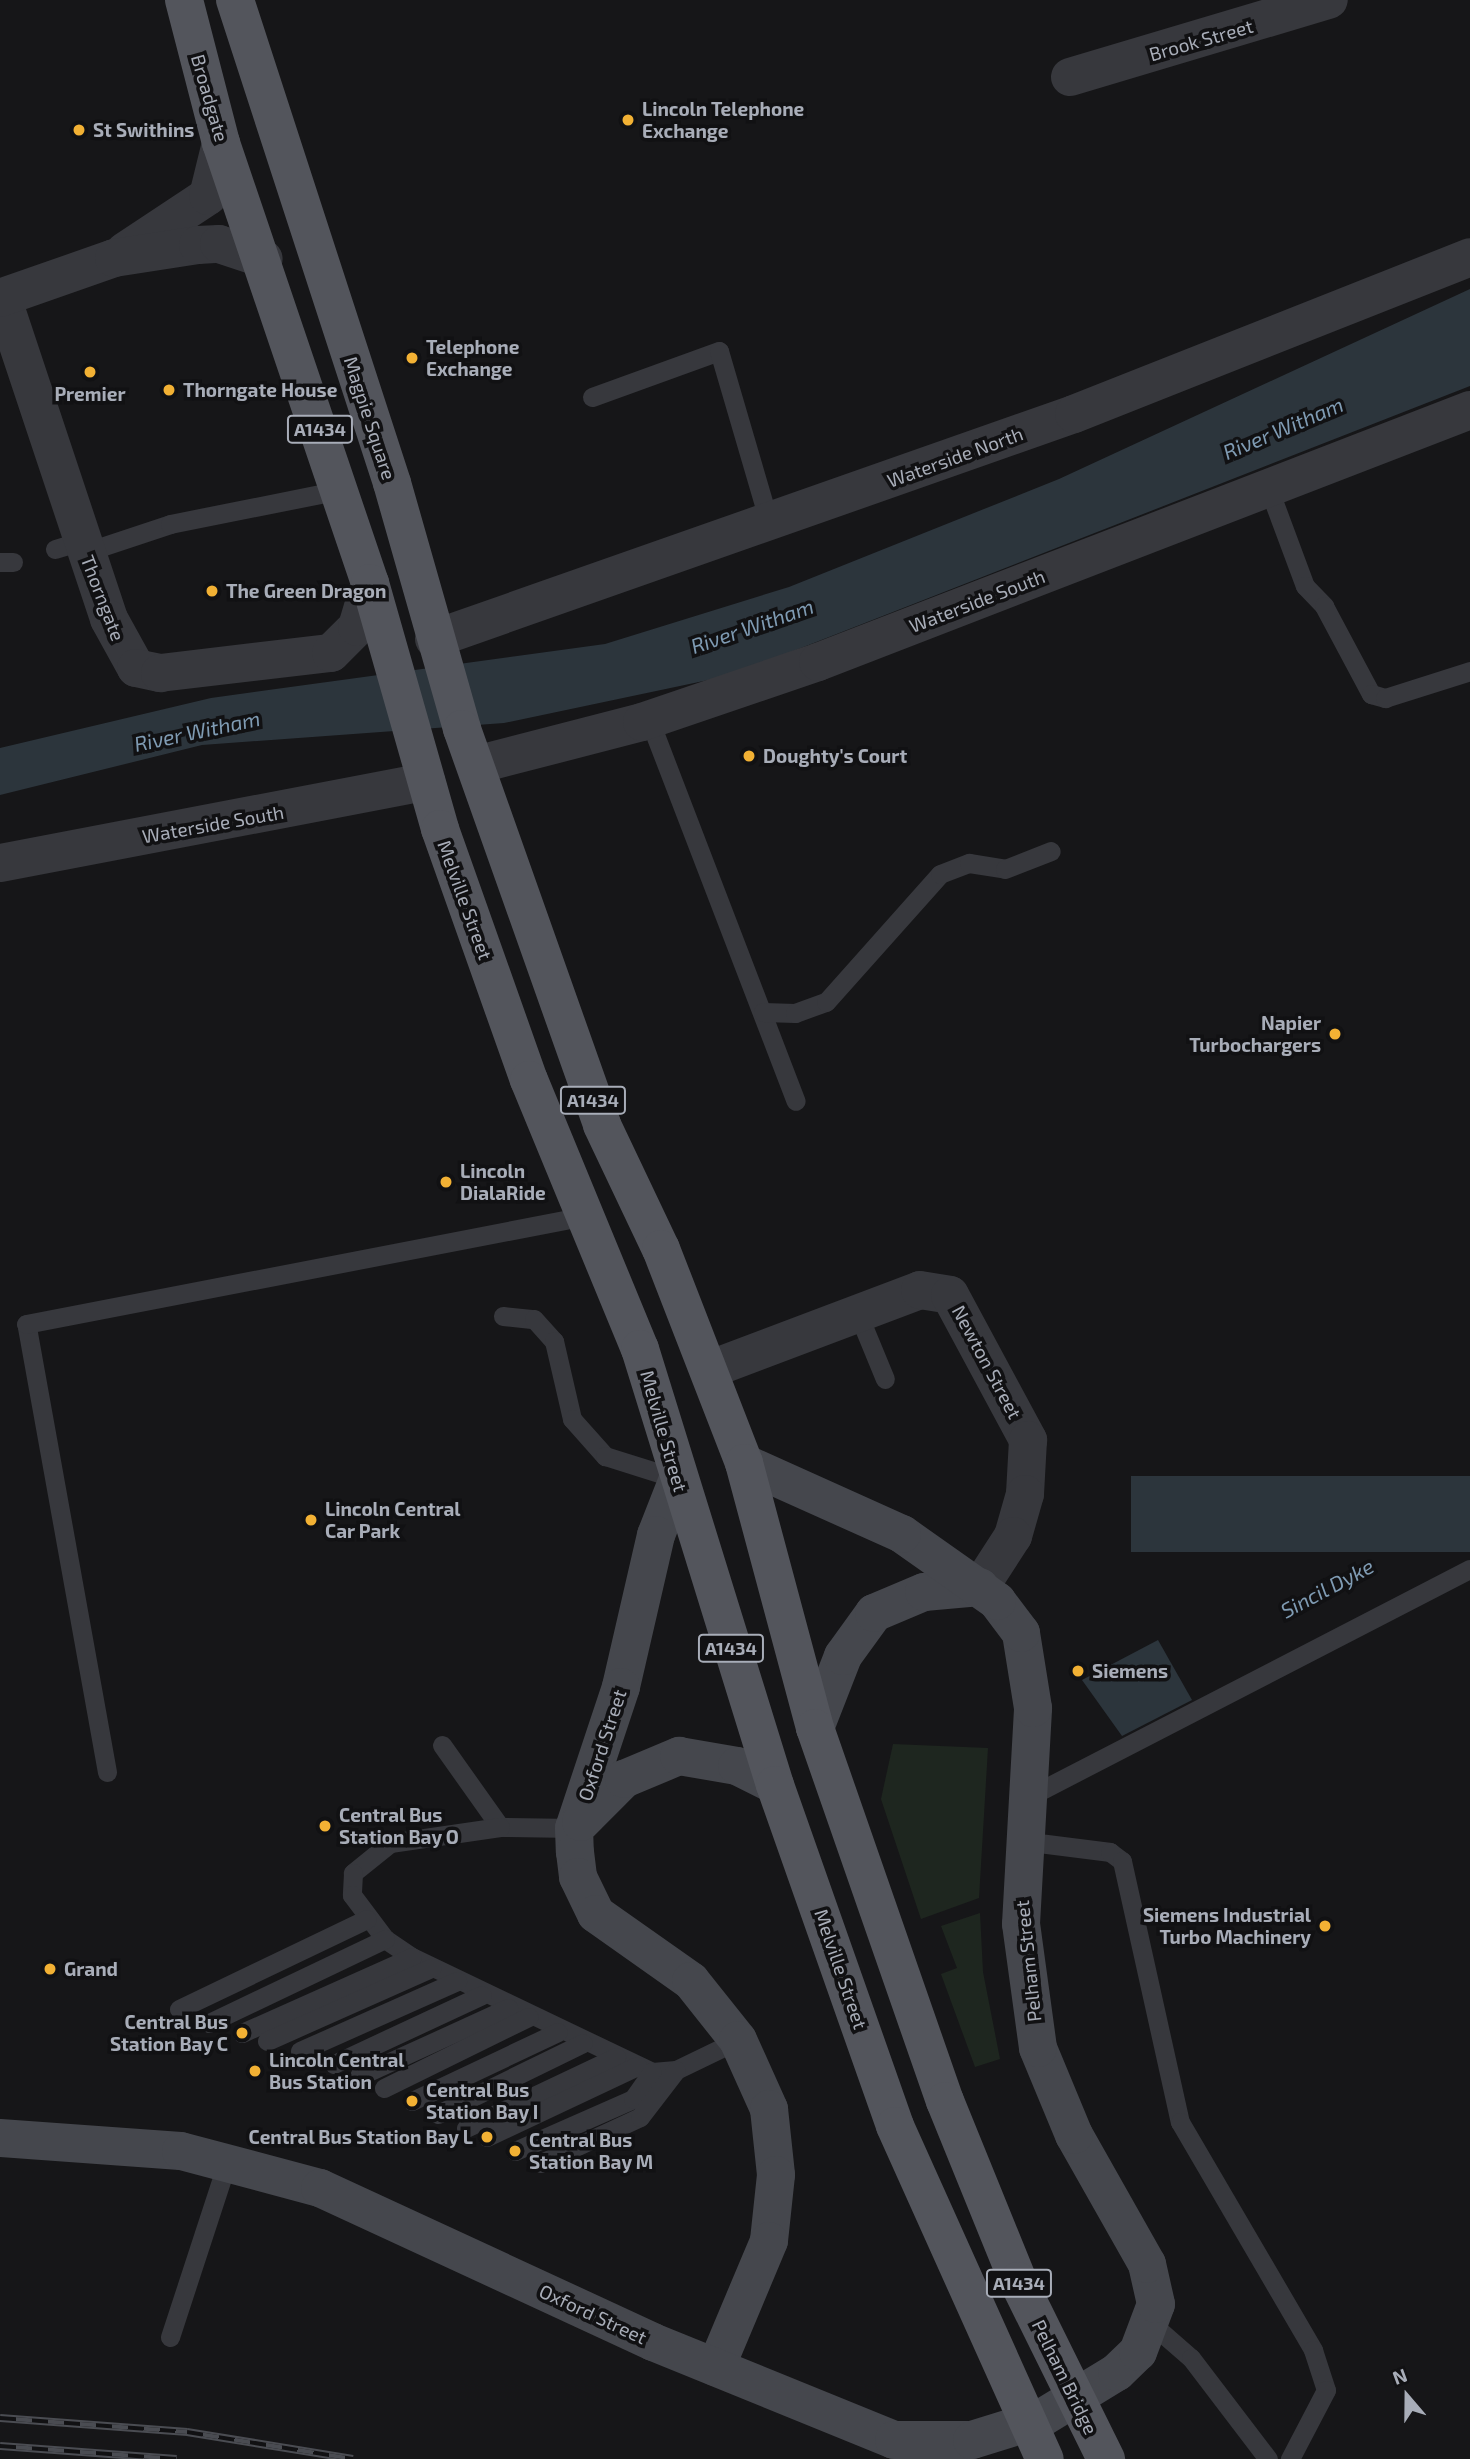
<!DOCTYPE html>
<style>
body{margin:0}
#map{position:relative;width:1470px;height:2459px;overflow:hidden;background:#161618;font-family:"Exo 2",sans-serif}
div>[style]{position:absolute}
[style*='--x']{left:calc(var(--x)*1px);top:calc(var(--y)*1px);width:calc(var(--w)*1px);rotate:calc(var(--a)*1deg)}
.green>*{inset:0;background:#1e261f}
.water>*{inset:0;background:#2c353c;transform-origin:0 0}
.service>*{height:19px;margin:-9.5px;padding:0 9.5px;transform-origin:9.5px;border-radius:9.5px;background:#37383d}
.minor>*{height:38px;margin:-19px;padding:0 19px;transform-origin:19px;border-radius:19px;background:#37383d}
.secondary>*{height:38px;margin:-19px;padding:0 19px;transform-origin:19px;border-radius:19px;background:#45474d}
.primary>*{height:38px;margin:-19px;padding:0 19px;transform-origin:19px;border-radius:19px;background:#53555c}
.rail>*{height:8px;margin-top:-4px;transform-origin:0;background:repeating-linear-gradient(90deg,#111113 0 16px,#4a4c52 0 32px);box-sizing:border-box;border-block:2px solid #4a4c52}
.primary-bridge>*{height:38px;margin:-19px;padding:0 19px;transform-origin:19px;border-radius:19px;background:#53555c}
.dots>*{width:19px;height:19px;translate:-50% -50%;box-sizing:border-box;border:4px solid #111113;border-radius:50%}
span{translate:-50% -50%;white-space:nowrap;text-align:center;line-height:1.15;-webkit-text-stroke:7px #111113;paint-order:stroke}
.shield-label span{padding:2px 5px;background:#111113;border:2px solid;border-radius:5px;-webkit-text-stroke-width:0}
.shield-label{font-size:18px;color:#a8adb8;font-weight:700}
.street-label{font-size:19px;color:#a8adb8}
.poi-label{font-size:19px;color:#a8adb8;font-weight:700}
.left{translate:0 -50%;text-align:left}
.right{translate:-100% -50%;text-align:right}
.water-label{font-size:21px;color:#7f9bb3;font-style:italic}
.north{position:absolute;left:1372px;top:2361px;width:70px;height:70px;-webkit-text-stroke:5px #111113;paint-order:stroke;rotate:340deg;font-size:19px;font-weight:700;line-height:28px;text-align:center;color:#a8adb8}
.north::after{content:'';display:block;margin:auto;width:24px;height:32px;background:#a8adb8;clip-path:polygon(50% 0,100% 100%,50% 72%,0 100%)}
</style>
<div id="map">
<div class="green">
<div style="clip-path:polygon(893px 1744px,988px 1748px,979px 1898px,921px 1919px,881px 1799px)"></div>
<div style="clip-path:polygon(980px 1913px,983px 1972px,1000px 2059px,975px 2067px,941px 1974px,957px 1968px,941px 1926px)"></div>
</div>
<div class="water">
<div style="clip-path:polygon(1470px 289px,1470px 386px,732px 675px,504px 723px,202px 745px,0 795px,0 748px,211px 698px,605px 644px,789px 587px,1059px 479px)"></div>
<div style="left:1470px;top:1476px;width:76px;height:339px;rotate:90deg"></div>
<div style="clip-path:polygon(1158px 1640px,1192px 1700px,1122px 1736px,1082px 1680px)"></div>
</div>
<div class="service">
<div style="--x:592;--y:397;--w:135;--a:-19.9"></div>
<div style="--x:719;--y:351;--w:181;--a:73.7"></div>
<div style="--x:1270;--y:492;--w:100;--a:69.6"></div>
<div style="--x:1305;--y:586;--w:28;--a:46"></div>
<div style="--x:1324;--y:606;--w:100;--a:61.9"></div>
<div style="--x:1371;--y:694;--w:15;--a:16"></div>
<div style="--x:1385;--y:698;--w:89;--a:-17.6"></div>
<div style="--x:55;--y:549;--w:28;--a:-17"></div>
<div style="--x:86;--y:552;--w:89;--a:-18.4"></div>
<div style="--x:170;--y:524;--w:173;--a:-11.3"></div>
<div style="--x:0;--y:562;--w:13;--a:0"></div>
<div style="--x:649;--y:719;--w:409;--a:69"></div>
<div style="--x:763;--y:1012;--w:32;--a:2"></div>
<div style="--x:795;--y:1013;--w:33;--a:-20"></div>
<div style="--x:826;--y:1002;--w:171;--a:-48.3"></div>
<div style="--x:940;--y:874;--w:31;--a:-21"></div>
<div style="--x:969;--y:863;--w:36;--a:9"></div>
<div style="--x:1005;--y:869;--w:49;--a:-21.4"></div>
<div style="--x:503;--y:1316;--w:31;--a:6"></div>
<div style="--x:534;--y:1319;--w:30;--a:48"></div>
<div style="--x:554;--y:1341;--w:80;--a:77"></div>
<div style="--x:572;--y:1419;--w:50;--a:48.3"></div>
<div style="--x:605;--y:1456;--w:77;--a:17.5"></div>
<div style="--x:859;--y:1316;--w:68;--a:67.6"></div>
<div style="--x:442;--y:1745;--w:100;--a:54.7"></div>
<div style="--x:107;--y:1772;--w:455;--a:-100.2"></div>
<div style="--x:26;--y:1324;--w:569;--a:-10.93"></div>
<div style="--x:1028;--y:1797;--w:497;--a:-27.3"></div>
<div style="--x:574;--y:1828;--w:74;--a:-179.2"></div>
<div style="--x:500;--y:1827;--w:111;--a:171.7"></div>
<div style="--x:390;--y:1843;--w:48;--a:141"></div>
<div style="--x:353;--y:1873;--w:22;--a:93"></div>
<div style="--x:352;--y:1895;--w:55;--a:53.1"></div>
<div style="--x:385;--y:1939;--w:32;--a:34"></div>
<div style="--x:412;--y:1957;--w:266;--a:25.6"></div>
<div style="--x:652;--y:2072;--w:24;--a:-5"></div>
<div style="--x:676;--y:2070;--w:69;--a:-25.8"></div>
<div style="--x:1023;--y:1841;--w:88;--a:7.2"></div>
<div style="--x:1110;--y:1852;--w:15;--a:37"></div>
<div style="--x:1122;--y:1861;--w:267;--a:77.5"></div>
<div style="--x:1180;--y:2122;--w:264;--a:59.7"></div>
<div style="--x:1313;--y:2350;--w:42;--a:72"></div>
<div style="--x:1326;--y:2390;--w:78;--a:117.6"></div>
<div style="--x:179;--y:2009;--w:208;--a:-25.6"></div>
<div style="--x:209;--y:2023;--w:195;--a:-25.5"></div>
<div style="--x:242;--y:2033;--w:186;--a:-24.1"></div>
<div style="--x:267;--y:2041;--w:180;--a:-24"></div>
<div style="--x:300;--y:2051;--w:172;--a:-24"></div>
<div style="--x:334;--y:2064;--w:163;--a:-25"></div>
<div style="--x:359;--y:2076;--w:164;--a:-24.5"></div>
<div style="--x:384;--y:2088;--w:161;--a:-26.2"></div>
<div style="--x:412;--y:2101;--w:161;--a:-25.3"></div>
<div style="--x:438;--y:2114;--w:161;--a:-26.1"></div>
<div style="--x:466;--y:2128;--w:166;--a:-25.3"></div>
<div style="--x:487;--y:2137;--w:166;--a:-25.3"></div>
<div style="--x:515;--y:2151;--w:129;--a:-23.8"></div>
<div style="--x:633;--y:2099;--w:33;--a:-55"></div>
<div style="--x:541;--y:2163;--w:109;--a:-24.9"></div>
<div style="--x:640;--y:2117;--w:59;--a:-52.5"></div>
<div style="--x:1153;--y:2325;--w:50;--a:41"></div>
<div style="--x:1191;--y:2358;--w:127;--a:52.7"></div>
<div style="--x:170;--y:2337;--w:186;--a:-71.9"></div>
</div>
<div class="minor">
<div style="--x:1070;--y:77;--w:270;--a:-16.6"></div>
<div style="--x:125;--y:251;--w:100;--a:-33.5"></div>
<div style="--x:208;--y:196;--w:55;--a:-76.2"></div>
<div style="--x:2;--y:297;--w:339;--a:71.6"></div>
<div style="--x:109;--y:619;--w:56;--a:61.1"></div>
<div style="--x:136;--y:668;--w:25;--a:12"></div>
<div style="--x:160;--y:673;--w:172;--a:-6.7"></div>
<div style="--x:331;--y:653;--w:37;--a:-45"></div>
<div style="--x:357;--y:627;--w:46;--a:-73.5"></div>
<div style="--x:0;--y:298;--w:121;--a:-19.3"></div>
<div style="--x:114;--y:258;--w:85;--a:-8.8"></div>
<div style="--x:198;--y:245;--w:21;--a:-3"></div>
<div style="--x:219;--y:244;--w:47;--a:18.4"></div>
<div style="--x:434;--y:639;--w:678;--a:-19.37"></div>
<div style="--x:1074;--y:414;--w:426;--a:-21.6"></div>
<div style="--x:476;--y:765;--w:171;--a:-14.5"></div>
<div style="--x:642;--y:722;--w:186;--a:-18.8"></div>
<div style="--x:818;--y:662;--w:699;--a:-21.13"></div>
<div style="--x:0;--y:863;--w:434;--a:-10.8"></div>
<div style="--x:711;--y:1369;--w:223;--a:-20.7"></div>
<div style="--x:920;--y:1290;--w:30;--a:9"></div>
<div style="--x:950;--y:1295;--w:165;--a:61.7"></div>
<div style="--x:1028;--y:1440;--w:54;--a:93.2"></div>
<div style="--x:1025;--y:1494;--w:44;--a:105.9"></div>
<div style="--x:1013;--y:1536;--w:61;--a:122.9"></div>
</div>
<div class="secondary">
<div style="--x:678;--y:1479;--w:60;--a:111.4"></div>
<div style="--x:656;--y:1535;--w:156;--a:103"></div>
<div style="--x:621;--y:1687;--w:149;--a:108.4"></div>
<div style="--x:574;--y:1828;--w:24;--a:88"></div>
<div style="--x:575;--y:1852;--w:25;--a:83"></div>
<div style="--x:578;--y:1877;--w:41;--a:64.1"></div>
<div style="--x:596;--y:1914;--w:116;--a:35.2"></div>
<div style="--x:691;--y:1981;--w:75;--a:51.5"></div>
<div style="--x:738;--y:2040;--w:76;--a:65.8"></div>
<div style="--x:769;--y:2109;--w:66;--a:83.9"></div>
<div style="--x:776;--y:2175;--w:66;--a:96.1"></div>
<div style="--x:769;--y:2241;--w:137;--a:112.8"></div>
<div style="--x:815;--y:1728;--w:77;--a:-68.7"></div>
<div style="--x:843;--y:1656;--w:53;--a:-54.2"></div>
<div style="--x:874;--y:1613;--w:54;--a:-22.8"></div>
<div style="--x:924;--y:1592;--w:56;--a:-5.1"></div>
<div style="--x:581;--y:1822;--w:61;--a:-45"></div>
<div style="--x:624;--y:1779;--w:60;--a:-22.7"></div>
<div style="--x:679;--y:1756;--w:59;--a:9.8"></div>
<div style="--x:737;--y:1766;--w:42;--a:26.6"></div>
<div style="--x:0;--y:2138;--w:181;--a:4.1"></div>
<div style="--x:181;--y:2151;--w:144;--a:14.9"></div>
<div style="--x:320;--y:2188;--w:367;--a:24.8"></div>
<div style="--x:653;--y:2342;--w:260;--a:22.1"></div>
<div style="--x:894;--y:2440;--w:78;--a:0"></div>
<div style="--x:972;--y:2440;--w:71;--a:-17.2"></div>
<div style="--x:1040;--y:2419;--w:90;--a:-31.4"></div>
<div style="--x:1117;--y:2372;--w:29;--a:-44"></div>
<div style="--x:1138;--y:2352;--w:51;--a:-69.4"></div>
<div style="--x:1156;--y:2304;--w:41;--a:-102.7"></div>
<div style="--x:1147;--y:2264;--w:148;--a:-119.5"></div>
<div style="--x:1074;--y:2135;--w:94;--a:-112.5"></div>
<div style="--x:1038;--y:2048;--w:125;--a:-97.8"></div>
<div style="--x:1021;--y:1924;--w:216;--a:-86.8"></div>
<div style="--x:1033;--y:1708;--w:76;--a:-99.1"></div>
<div style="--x:1021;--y:1633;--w:40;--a:-127"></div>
<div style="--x:997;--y:1601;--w:116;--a:-144.8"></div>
<div style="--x:902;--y:1534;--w:173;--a:-155.8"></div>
</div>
<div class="primary">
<div style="--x:184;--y:0;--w:148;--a:75.5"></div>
<div style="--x:221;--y:143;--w:465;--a:71.3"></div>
<div style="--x:370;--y:583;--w:256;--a:74.1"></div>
<div style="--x:440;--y:829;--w:266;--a:70.5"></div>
<div style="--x:529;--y:1080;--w:291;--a:67.6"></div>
<div style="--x:640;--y:1349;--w:456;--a:72.8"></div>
<div style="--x:775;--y:1785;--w:361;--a:70.6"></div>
<div style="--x:235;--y:0;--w:508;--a:71.99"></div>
<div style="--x:392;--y:483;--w:256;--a:74.1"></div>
<div style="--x:462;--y:729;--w:420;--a:70.5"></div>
<div style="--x:602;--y:1125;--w:137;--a:64.6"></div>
<div style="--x:661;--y:1249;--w:230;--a:68.8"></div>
<div style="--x:744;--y:1463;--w:274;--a:75"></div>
<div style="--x:815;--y:1728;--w:395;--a:70.8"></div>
</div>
<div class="rail">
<div style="--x:0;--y:2418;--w:188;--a:4.3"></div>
<div style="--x:187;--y:2432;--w:168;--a:9.2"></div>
<div style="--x:0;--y:2446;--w:177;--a:4.2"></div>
</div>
<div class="primary-bridge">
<div style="--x:945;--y:2101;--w:194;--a:67.9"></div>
<div style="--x:1018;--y:2281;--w:199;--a:63.7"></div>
<div style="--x:895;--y:2126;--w:365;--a:65.8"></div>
</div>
<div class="dots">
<div style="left:628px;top:120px;background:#f2b134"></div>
<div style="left:79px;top:130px;background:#f2b134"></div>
<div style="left:412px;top:358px;background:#f2b134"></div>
<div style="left:90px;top:372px;background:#f2b134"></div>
<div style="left:169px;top:390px;background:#f2b134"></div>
<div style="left:212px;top:591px;background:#f2b134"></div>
<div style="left:749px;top:756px;background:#f2b134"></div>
<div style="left:1335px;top:1034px;background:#f2b134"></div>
<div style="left:446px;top:1182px;background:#f2b134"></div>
<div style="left:311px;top:1520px;background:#f2b134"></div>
<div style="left:1078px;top:1671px;background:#f2b134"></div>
<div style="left:325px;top:1826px;background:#f2b134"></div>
<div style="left:1325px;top:1926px;background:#f2b134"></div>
<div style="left:50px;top:1969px;background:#f2b134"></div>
<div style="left:242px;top:2033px;background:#f2b134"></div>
<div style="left:255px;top:2071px;background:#f2b134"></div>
<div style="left:412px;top:2101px;background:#f2b134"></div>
<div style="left:487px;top:2137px;background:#f2b134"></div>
<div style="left:515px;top:2151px;background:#f2b134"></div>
</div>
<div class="shield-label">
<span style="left:320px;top:429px">A1434</span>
<span style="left:593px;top:1100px">A1434</span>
<span style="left:731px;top:1648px">A1434</span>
<span style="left:1019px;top:2283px">A1434</span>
</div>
<div class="street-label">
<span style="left:1201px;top:40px;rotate:-16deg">Brook Street</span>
<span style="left:210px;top:98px;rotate:74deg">Broadgate</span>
<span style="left:370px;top:418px;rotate:72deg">Magpie Square</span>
<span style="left:955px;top:457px;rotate:-20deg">Waterside North</span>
<span style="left:103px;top:598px;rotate:69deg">Thorngate</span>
<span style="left:977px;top:601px;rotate:-21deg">Waterside South</span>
<span style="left:213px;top:824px;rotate:-10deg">Waterside South</span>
<span style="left:465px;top:900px;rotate:70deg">Melville Street</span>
<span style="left:987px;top:1362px;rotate:62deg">Newton Street</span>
<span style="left:664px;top:1431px;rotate:74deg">Melville Street</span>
<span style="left:602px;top:1745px;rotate:-72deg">Oxford Street</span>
<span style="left:1028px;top:1961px;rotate:-96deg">Pelham Street</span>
<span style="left:841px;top:1969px;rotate:71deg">Melville Street</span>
<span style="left:593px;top:2314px;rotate:25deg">Oxford Street</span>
<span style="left:1065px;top:2377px;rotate:64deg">Pelham Bridge</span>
</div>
<div class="poi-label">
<span class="left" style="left:642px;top:120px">Lincoln Telephone<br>Exchange</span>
<span class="left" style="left:93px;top:130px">St Swithins</span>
<span class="left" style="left:426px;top:358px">Telephone<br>Exchange</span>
<span class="left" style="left:183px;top:390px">Thorngate House</span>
<span style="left:90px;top:394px">Premier</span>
<span class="left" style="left:226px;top:591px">The Green Dragon</span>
<span class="left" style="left:763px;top:756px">Doughty's Court</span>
<span class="right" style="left:1321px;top:1034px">Napier<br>Turbochargers</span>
<span class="left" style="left:460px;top:1182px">Lincoln<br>DialaRide</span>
<span class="left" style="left:325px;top:1520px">Lincoln Central<br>Car Park</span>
<span class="left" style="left:1092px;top:1671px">Siemens</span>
<span class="left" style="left:339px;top:1826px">Central Bus<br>Station Bay O</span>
<span class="right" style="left:1311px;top:1926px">Siemens Industrial<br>Turbo Machinery</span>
<span class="left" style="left:64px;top:1969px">Grand</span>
<span class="right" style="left:228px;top:2033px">Central Bus<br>Station Bay C</span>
<span class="left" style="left:269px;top:2071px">Lincoln Central<br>Bus Station</span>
<span class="left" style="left:426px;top:2101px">Central Bus<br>Station Bay I</span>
<span class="right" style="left:473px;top:2137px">Central Bus Station Bay L</span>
<span class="left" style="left:529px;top:2151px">Central Bus<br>Station Bay M</span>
</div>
<div class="water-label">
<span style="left:1283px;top:428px;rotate:-23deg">River Witham</span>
<span style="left:752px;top:626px;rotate:-19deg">River Witham</span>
<span style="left:197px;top:731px;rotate:-12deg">River Witham</span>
<span style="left:1327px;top:1588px;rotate:-28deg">Sincil Dyke</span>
</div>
<div class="north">N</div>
</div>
